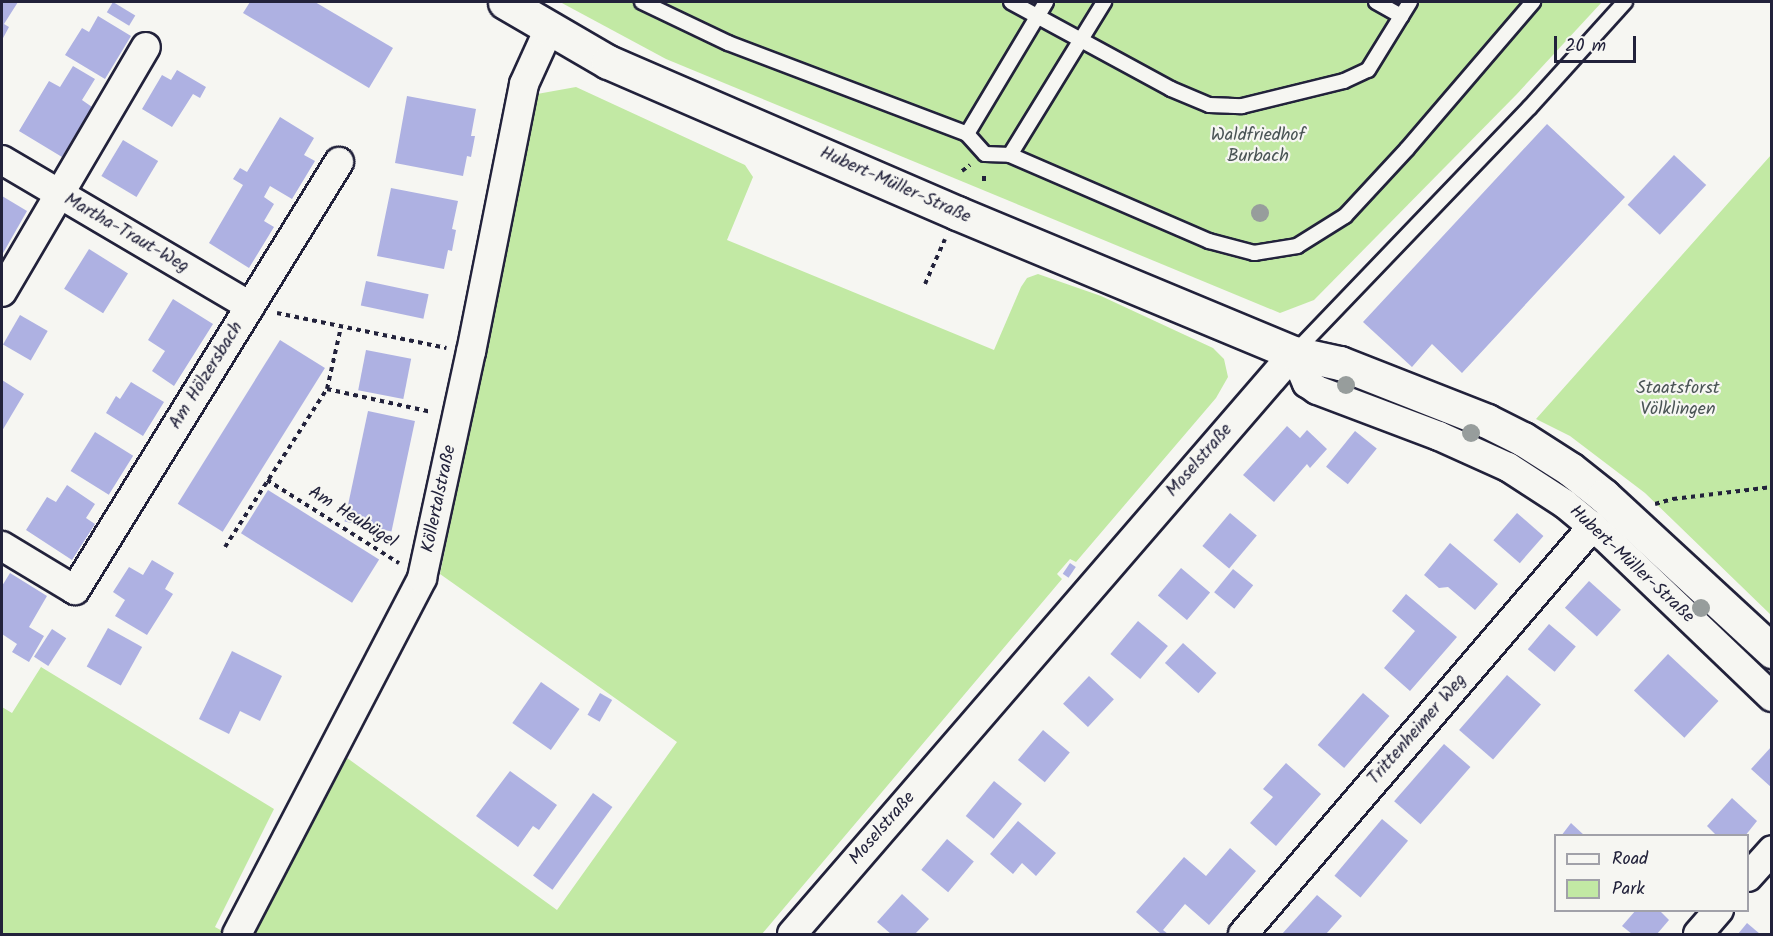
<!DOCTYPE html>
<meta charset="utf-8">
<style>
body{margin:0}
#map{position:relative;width:1773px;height:936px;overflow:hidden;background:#f6f6f2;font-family:Kalam,sans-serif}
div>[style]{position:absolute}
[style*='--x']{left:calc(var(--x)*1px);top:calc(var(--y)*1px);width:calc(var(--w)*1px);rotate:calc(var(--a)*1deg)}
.green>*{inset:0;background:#c2e9a4}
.building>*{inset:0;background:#aeb1e2;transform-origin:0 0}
.path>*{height:4px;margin-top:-2px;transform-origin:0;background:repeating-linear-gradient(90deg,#22223b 0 4.5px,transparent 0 9px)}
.roads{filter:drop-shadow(2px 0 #22223b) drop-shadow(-2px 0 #22223b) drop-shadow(0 2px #22223b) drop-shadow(0 -2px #22223b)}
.service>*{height:14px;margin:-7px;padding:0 7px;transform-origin:7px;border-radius:7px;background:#f6f6f2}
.minor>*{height:28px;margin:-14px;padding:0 14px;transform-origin:14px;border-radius:14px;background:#f6f6f2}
.secondary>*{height:33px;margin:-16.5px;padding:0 16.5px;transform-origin:16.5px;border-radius:16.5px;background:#f6f6f2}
.trees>*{width:18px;height:18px;margin:-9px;border-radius:50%;background:#979d9c}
span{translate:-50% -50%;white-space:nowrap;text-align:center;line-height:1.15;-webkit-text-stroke:4.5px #f6f6f2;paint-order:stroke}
.park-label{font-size:18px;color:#4a5455}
.street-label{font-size:18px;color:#22223b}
.frame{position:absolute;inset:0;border:3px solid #22223b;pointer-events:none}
.legend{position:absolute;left:1554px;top:834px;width:195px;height:78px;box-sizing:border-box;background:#f6f6f2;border:2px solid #a1a1a9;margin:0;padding:8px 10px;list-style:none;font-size:18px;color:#22223b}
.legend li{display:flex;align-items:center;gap:12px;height:30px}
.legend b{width:30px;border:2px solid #a1a1a9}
.scale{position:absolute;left:1554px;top:36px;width:82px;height:27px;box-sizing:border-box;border:3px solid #22223b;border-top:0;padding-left:8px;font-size:18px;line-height:21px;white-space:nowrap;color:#22223b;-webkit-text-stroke:4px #f6f6f2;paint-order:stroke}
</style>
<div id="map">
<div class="green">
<div style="clip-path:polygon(560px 2px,1602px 2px,1516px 95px,1314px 300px,1280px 313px,666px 59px)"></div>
<div style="clip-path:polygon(576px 87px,745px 165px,753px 177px,727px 240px,994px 350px,1021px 287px,1027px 278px,1038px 274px,1101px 296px,1213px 348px,1224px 359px,1228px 377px,1216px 398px,1076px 562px,1070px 559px,1057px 574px,1062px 579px,762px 934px,251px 934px,343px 755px,557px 910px,677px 742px,440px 574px,537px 94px)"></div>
<div style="clip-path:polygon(1771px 155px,1771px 615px,1645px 493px,1570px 436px,1536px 419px)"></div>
<div style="clip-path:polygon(41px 667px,274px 809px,215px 927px,228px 934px,2px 934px,2px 707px,12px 713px)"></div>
</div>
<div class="building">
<div style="clip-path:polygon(2px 2px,18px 2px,4px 24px,9px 27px,2px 40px)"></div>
<div style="left:113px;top:2px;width:26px;height:12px;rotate:31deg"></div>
<div style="clip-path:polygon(250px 2px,315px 2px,393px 48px,369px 88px,243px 13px)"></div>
<div style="clip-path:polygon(98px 16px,131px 36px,105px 79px,65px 55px,82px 28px,89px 32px)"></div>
<div style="clip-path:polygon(73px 66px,95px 79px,82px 100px,92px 107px,62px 157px,19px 131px,49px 81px,60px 87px)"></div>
<div style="clip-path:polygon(177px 70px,206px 87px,200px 98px,193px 94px,172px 127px,142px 109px,162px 75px,171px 80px)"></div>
<div style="clip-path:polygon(407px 96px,476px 109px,471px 136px,475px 136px,471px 157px,467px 156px,463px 176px,395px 163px)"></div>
<div style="clip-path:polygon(280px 117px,314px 138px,304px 155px,315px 161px,292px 199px,270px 186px,264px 197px,274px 204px,264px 221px,274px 227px,249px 268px,209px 243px,243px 185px,233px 179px,240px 168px,247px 172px)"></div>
<div style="clip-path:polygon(1547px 124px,1625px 197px,1462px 373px,1432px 344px,1412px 367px,1363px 322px)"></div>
<div style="left:123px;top:140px;width:41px;height:42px;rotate:31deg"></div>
<div style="left:1674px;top:155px;width:44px;height:68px;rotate:43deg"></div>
<div style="clip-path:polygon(391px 188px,458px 201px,452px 229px,456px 230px,452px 251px,448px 250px,444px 269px,377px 256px)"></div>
<div style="clip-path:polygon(2px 196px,27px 211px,2px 255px)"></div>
<div style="left:89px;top:249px;width:46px;height:47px;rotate:32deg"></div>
<div style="left:366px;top:281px;width:64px;height:25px;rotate:12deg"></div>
<div style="clip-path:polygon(173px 299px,213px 324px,174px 386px,152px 371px,165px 351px,148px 340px)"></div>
<div style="left:20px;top:315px;width:32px;height:34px;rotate:30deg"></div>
<div style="left:280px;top:340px;width:53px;height:193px;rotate:32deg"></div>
<div style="left:366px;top:350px;width:46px;height:41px;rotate:11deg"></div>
<div style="clip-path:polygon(2px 380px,24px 394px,2px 431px)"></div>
<div style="clip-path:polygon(131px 382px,164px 402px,143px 436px,106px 413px,116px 396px,120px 399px)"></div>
<div style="left:368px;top:411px;width:48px;height:113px;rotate:12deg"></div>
<div style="clip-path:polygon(1287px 426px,1300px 438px,1307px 430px,1327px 449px,1310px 468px,1307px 464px,1274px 502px,1243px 475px)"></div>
<div style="left:1355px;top:431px;width:28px;height:46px;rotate:39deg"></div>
<div style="left:95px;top:432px;width:45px;height:46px;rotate:32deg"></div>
<div style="clip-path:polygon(67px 485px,95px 504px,86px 518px,95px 524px,72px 560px,26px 530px,47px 497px,56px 502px)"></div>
<div style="left:268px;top:490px;width:131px;height:51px;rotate:32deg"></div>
<div style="left:1230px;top:513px;width:35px;height:43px;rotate:40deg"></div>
<div style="left:1517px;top:513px;width:35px;height:36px;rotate:41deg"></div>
<div style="clip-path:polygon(1450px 543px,1498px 584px,1475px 610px,1448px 587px,1439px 588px,1424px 575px)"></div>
<div style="clip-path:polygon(152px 560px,174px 573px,165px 589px,173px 594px,147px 635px,115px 616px,125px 600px,113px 592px,129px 567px,143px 575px)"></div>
<div style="left:1070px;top:563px;width:7px;height:13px;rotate:34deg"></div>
<div style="left:1181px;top:568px;width:38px;height:36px;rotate:40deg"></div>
<div style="left:1233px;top:569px;width:26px;height:30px;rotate:39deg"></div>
<div style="clip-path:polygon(10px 573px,47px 596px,29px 627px,44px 636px,29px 662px,12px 652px,17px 644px,2px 634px,2px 586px)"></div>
<div style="left:1589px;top:581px;width:43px;height:36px;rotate:42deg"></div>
<div style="clip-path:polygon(1406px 594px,1457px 637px,1410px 691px,1384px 668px,1415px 631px,1392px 611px)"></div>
<div style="left:1138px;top:621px;width:39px;height:43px;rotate:40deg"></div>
<div style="left:1549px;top:624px;width:35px;height:33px;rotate:40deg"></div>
<div style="left:108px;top:628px;width:39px;height:44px;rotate:29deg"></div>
<div style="left:52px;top:629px;width:17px;height:33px;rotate:33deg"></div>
<div style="left:1183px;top:643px;width:45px;height:27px;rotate:42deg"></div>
<div style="clip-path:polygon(232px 651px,282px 676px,260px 721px,240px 711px,229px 734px,199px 719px)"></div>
<div style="left:1668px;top:654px;width:69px;height:50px;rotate:43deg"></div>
<div style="left:1507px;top:675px;width:45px;height:73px;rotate:41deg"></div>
<div style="left:1089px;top:676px;width:34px;height:38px;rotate:43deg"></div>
<div style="left:541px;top:682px;width:47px;height:50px;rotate:35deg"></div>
<div style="left:600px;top:693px;width:14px;height:25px;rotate:30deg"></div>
<div style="left:1363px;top:693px;width:35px;height:69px;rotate:41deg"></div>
<div style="left:1043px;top:730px;width:35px;height:39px;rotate:40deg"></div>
<div style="left:1444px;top:744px;width:35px;height:76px;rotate:41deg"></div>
<div style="clip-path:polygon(1772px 746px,1772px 788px,1751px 769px)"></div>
<div style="clip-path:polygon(1286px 763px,1321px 794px,1276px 846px,1250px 823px,1273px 797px,1263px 789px)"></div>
<div style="clip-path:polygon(510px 771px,557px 805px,539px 830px,533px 826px,518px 847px,476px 816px)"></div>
<div style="left:994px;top:781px;width:36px;height:45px;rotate:39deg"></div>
<div style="left:593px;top:793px;width:24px;height:102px;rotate:36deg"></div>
<div style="clip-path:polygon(1732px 798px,1757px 821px,1745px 836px,1717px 836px,1707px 826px)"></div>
<div style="left:1382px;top:819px;width:34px;height:74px;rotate:40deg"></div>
<div style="clip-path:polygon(1018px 821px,1056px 853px,1036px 876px,1022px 863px,1013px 874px,990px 854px)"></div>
<div style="clip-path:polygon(1571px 823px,1585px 836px,1561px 836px)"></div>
<div style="left:947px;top:839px;width:35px;height:40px;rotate:40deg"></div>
<div style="clip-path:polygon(1230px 848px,1256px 871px,1209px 925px,1185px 904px,1163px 930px,1168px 934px,1158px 934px,1160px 933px,1136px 912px,1184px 857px,1206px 876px)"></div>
<div style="clip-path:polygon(902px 894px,929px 919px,915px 934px,891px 934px,877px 922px)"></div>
<div style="clip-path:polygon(1317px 895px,1342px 916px,1326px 934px,1282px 934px)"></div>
<div style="clip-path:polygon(1636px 910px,1659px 910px,1669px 920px,1657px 934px,1632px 934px,1622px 926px)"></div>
<div style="clip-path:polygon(1747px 923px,1760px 934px,1738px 934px)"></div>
</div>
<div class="path">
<div style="--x:962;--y:171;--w:10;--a:-37"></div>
<div style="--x:984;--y:181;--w:8;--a:-90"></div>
<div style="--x:925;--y:284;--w:49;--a:-66"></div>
<div style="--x:277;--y:313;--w:173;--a:11.7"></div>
<div style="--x:327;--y:389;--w:107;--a:12.4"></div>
<div style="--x:267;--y:480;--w:156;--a:32.2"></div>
<div style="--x:1655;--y:504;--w:19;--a:-16"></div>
<div style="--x:1673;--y:499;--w:100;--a:-6.9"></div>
<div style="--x:225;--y:547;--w:188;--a:-57.2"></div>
<div style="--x:327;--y:389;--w:64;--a:-77.3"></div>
</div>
<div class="roads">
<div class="service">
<div style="--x:642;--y:2;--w:95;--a:25.5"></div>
<div style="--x:728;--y:43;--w:256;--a:20.8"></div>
<div style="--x:967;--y:134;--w:27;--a:48"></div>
<div style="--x:985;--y:154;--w:25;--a:2"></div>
<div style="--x:1010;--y:155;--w:180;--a:-58.4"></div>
<div style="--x:1011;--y:2;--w:182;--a:28.5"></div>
<div style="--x:1171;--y:89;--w:41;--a:22.8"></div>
<div style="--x:1209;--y:105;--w:33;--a:2"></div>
<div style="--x:1242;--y:106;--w:105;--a:-13.8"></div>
<div style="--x:1344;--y:81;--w:26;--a:-25"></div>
<div style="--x:1368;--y:70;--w:80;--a:-58.3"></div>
<div style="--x:1376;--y:2;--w:29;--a:29"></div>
<div style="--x:967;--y:134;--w:154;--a:-59.1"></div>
<div style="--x:1010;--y:155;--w:217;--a:23.4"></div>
<div style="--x:1209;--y:241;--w:47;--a:14.9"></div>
<div style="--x:1254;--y:253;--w:44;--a:-9.2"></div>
<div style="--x:1297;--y:246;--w:57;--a:-32"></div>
<div style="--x:1345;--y:216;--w:91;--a:-47.2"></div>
<div style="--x:1407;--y:149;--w:194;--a:-49.4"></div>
<div style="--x:1295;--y:352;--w:339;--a:-46.2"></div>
<div style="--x:1530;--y:107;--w:142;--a:-47.9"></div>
</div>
<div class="minor">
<div style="--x:2;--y:160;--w:288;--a:30.5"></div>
<div style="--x:2;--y:292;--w:284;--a:-59.6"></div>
<div style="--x:2;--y:546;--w:85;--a:31.1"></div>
<div style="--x:75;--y:590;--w:503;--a:-58.33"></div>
<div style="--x:1748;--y:877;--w:36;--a:-48"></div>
<div style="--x:237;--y:934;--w:401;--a:-62.5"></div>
<div style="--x:422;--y:578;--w:231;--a:-77.8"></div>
<div style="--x:471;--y:352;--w:273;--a:-78.8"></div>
<div style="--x:524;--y:84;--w:60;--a:-65.6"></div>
<div style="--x:792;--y:934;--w:768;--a:-49.17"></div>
<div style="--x:1294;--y:353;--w:33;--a:67"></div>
<div style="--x:1307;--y:383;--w:12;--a:35"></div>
<div style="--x:1317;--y:390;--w:130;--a:20.7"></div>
<div style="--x:1439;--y:436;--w:76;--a:24.2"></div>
<div style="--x:1508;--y:467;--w:68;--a:33"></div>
<div style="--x:1565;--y:504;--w:52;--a:39.5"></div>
<div style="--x:1605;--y:537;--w:231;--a:43.8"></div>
<div style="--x:1243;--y:934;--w:538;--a:-49.38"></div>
<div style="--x:1698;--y:934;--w:32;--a:-49"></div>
</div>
<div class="secondary">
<div style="--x:505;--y:2;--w:119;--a:30.2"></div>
<div style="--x:608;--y:62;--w:380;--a:23.4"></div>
<div style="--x:957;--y:213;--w:365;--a:22.6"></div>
<div style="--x:1294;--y:353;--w:47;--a:12.3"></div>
<div style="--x:1340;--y:363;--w:158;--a:21.5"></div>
<div style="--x:1487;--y:421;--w:40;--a:26.6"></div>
<div style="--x:1523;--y:439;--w:56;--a:32.6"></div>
<div style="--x:1570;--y:469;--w:43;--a:38.5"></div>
<div style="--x:1604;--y:496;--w:229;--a:42.7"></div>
</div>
</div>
<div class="trees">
<div style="left:1260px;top:213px"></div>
<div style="left:1346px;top:385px"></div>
<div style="left:1471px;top:433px"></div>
<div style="left:1701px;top:608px"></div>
</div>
<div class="park-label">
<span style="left:1258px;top:147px">Waldfriedhof<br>Burbach</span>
<span style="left:1678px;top:400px">Staatsforst<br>Völklingen</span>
</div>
<div class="street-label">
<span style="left:895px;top:186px;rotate:24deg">Hubert-Müller-Straße</span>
<span style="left:126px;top:234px;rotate:30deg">Martha-Traut-Weg</span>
<span style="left:207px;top:376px;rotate:-58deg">Am Hölzersbach</span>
<span style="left:1200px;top:461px;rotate:-49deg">Moselstraße</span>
<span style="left:440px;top:499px;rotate:-78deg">Köllertalstraße</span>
<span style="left:352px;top:518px;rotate:32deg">Am Heubügel</span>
<span style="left:1631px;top:565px;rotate:43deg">Hubert-Müller-Straße</span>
<span style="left:1418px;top:730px;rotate:-49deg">Trittenheimer Weg</span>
<span style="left:883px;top:829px;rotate:-49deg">Moselstraße</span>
</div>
<div class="frame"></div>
<ul class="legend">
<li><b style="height:8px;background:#f6f6f2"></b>Road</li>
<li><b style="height:16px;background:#c2e9a4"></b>Park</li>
</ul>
<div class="scale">20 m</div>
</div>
